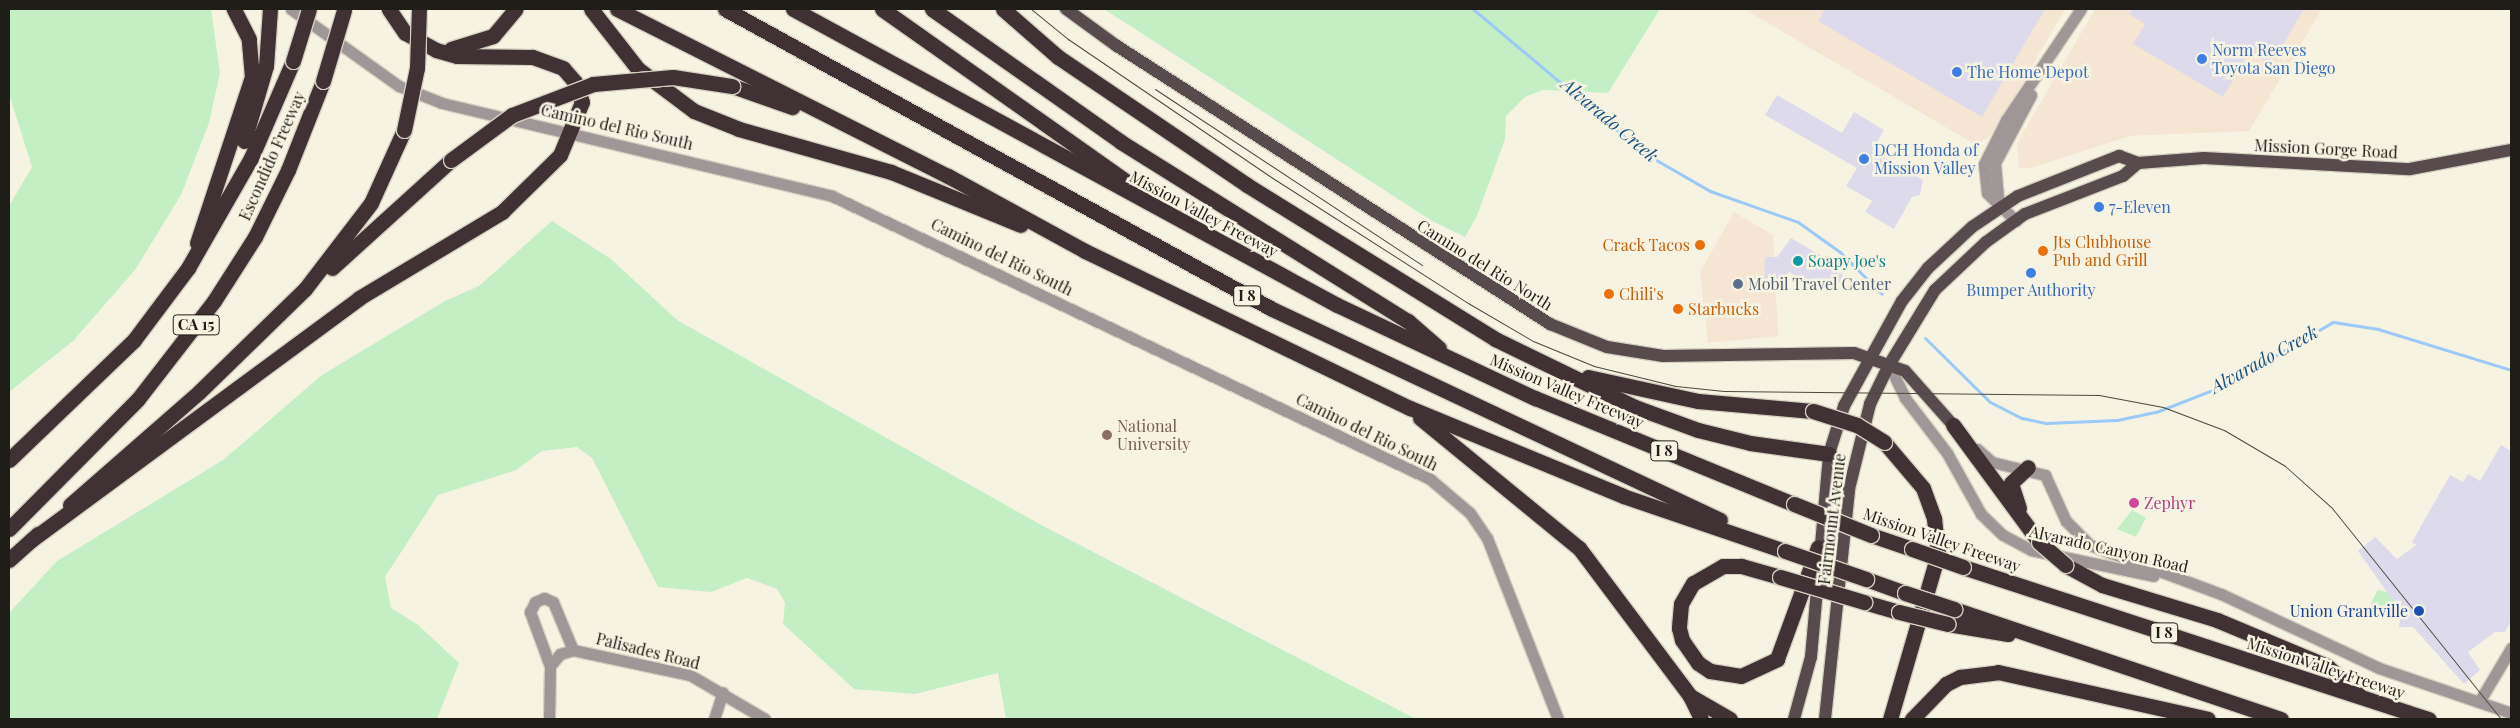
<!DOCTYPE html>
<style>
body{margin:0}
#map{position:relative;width:2520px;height:728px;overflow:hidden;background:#f7f3e3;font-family:"Playfair Display",serif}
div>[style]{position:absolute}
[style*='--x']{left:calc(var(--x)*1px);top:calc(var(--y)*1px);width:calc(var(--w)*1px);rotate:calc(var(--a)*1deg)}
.commercial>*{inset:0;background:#f5e6d3}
.green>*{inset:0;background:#c4efc4}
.stream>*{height:3px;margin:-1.5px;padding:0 1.5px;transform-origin:1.5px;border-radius:1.5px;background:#9cc9f5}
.building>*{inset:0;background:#dddbeb}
.roads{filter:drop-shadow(1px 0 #d4d1c2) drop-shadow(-1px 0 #d4d1c2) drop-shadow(0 1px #d4d1c2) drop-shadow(0 -1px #d4d1c2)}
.minor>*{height:11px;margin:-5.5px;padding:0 5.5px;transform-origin:5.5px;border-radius:5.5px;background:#9e9697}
.major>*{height:12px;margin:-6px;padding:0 6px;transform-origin:6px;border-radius:6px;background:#584b4e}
.highway>*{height:15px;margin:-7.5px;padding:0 7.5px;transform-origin:7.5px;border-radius:7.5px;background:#403234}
.tram>*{height:1px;margin:-0.5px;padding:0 0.5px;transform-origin:0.5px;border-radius:0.5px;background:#4b4941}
.bridges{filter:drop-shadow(1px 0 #d4d1c2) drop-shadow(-1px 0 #d4d1c2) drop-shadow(0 1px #d4d1c2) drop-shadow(0 -1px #d4d1c2)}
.highway-bridge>*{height:15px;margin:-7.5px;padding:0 7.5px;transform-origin:7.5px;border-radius:7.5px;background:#403234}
.dots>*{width:14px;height:14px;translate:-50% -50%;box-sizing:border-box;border:2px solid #f7f3e3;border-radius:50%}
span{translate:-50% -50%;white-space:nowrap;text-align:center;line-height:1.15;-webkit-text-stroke:5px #f7f3e3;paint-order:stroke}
.shield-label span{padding:1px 4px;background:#f7f3e3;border:1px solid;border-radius:4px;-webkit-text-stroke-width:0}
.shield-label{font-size:15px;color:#1e1d17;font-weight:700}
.shop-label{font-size:16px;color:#366cbe}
.left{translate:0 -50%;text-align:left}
.street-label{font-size:16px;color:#1e1d17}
.food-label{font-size:16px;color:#c56008}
.right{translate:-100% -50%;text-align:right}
.culture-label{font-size:16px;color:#0d838f}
.service-label{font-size:16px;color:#4e5e75}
.education-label{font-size:16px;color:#785e54}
.hotel-label{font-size:16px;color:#b23c85}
.transit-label{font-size:16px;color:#164399}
.water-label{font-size:18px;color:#155183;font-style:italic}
.frame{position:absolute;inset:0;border:10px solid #1e1d17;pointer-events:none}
</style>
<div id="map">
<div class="commercial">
<div style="clip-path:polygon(1744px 9px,2065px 9px,1994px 133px,1976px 145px)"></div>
<div style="clip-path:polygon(2095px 9px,2322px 9px,2249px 131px,2130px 136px,2031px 168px,2019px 168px,2017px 143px)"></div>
<div style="clip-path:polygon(1734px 212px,1773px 235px,1778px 336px,1708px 343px,1700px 272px)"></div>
</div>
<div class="green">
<div style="clip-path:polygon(9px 9px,211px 9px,220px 73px,209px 123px,181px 195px,135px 270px,73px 341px,9px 392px,9px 206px,32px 167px,9px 94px)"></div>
<div style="clip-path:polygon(1104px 9px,1660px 9px,1608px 93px,1543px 90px,1525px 97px,1506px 116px,1505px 139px,1477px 216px,1465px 237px,1432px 221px)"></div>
<div style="clip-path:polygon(552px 221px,611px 259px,677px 320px,1043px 526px,1416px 719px,1006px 719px,998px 673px,915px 694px,854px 689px,783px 624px,785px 603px,777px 589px,747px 578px,711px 592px,658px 587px,592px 458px,577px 447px,542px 451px,516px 470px,438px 495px,385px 577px,391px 608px,417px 624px,459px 663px,437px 719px,9px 719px,9px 613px,57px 561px,223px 460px,322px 375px,445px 301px,479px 286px)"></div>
<div style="clip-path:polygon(2132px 510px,2146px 518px,2136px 537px,2117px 529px)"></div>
<div style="clip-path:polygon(2378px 590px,2387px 592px,2401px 608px,2396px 609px,2400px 614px,2378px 616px,2371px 603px)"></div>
</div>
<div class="stream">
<div style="--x:1473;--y:9;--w:224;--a:40.1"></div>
<div style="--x:1644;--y:153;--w:76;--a:29.9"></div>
<div style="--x:1710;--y:191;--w:93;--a:19.4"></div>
<div style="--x:1798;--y:222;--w:52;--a:35.5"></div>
<div style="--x:1840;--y:252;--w:59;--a:45"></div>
<div style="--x:1925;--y:338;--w:91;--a:44.6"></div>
<div style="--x:1990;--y:402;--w:36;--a:27"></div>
<div style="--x:2022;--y:418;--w:25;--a:12"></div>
<div style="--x:2046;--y:423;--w:71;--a:-2.4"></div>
<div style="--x:2117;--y:420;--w:40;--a:-12"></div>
<div style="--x:2156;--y:412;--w:72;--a:-21.2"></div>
<div style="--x:2223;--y:386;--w:127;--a:-30.2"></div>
<div style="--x:2333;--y:322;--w:46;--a:8.8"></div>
<div style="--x:2378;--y:329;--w:139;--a:17.1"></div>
</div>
<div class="building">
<div style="clip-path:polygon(1825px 9px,2045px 9px,1982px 117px,1818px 21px)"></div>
<div style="clip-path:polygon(2132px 9px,2304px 9px,2271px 65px,2249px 52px,2223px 97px,2133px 44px,2145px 24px,2129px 14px)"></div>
<div style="clip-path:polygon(1777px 95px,1842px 133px,1854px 112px,1884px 130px,1872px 151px,1923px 180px,1920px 195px,1912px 197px,1894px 229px,1865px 212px,1872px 201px,1846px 186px,1857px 168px,1765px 115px)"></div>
<div style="clip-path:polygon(1791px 238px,1837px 265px,1835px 269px,1843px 275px,1835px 290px,1827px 284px,1815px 287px,1789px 272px,1778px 290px,1764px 289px,1765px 257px,1777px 257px)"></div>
<div style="clip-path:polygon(2501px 445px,2511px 451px,2511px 621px,2505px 632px,2495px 632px,2468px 652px,2480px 670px,2464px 684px,2413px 627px,2399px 627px,2401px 612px,2358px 551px,2375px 537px,2397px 559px,2416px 545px,2412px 542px,2450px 475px,2463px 482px,2468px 474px,2480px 481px)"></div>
</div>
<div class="roads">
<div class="minor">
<div style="--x:291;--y:9;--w:133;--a:35.5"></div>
<div style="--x:399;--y:86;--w:46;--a:21.6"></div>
<div style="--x:442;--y:103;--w:401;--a:13.4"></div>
<div style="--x:832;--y:196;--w:662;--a:25.33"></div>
<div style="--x:1430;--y:479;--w:52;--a:40.4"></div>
<div style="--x:1470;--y:513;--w:30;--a:56"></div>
<div style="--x:1487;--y:538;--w:194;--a:68.6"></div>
<div style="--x:1999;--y:209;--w:46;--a:-95"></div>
<div style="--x:1995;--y:163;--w:77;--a:-62.1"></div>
<div style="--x:2016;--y:221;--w:40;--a:-136"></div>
<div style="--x:1987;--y:193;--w:29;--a:-96"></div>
<div style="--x:1984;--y:164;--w:49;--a:-63.4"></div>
<div style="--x:2006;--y:120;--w:134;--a:-56"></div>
<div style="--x:1889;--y:365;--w:37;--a:64"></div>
<div style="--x:1905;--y:398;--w:69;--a:52.6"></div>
<div style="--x:1947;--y:453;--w:70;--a:60.9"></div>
<div style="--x:1981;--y:514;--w:30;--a:44"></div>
<div style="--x:2003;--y:535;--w:32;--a:28"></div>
<div style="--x:2031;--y:550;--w:125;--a:12"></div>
<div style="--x:1977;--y:449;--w:20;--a:41"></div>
<div style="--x:1992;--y:462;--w:55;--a:13.8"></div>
<div style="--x:2045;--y:475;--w:51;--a:65.5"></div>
<div style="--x:2066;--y:521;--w:34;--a:45"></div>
<div style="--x:2090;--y:545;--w:140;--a:20.5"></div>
<div style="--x:2221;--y:594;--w:174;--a:25.1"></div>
<div style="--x:2379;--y:668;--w:139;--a:18.8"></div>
<div style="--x:550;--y:666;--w:16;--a:-50"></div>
<div style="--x:560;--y:654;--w:14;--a:-17"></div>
<div style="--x:573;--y:650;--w:120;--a:12.1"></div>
<div style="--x:690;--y:675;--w:87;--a:30.4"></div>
<div style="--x:2479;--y:702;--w:63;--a:-59.3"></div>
<div style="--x:549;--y:719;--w:53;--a:-88.9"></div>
<div style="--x:550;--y:666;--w:58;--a:-110.3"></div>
<div style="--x:530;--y:612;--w:11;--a:-63"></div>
<div style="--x:535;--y:602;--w:10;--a:-24"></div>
<div style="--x:544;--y:598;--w:10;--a:24"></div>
<div style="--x:553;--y:602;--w:52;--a:67.4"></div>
<div style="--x:714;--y:719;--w:28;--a:-72"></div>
</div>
<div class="major">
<div style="--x:1066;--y:9;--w:63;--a:36"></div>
<div style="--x:1117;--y:46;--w:515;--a:32.7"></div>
<div style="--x:1550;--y:324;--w:61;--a:22"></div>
<div style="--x:1607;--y:347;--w:57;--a:9.1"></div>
<div style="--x:1663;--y:356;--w:191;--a:-0.9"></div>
<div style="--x:1854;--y:353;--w:54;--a:19.4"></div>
<div style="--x:1905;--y:371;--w:72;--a:48.4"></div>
<div style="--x:1794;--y:719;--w:64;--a:-74.7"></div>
<div style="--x:1811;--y:657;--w:204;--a:-84.9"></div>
<div style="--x:1829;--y:454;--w:50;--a:-72.6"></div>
<div style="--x:1844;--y:406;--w:120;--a:-61.1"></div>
<div style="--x:1902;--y:301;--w:42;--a:-51.8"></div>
<div style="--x:1928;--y:268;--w:60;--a:-43"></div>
<div style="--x:1972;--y:227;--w:55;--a:-34"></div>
<div style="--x:2018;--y:196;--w:109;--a:-21.6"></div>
<div style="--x:2119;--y:156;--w:20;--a:20"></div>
<div style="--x:2138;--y:163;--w:66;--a:-4.3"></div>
<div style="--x:2204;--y:158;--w:206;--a:3.1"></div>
<div style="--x:2410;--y:169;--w:103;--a:-10.7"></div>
<div style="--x:1825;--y:719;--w:231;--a:-84"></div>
<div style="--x:1849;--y:489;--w:88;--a:-76.1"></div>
<div style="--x:1870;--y:404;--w:43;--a:-64"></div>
<div style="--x:1889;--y:365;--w:88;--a:-58.5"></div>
<div style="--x:1935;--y:290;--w:70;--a:-43.3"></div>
<div style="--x:1986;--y:242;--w:48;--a:-35.7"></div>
<div style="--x:2025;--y:214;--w:105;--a:-21.2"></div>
<div style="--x:2123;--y:176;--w:20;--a:-41"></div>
</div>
<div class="highway">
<div style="--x:591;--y:9;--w:76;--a:51.9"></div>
<div style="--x:638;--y:69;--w:70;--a:36.9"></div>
<div style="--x:694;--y:111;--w:48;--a:21.8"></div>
<div style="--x:739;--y:129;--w:158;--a:15.8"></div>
<div style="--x:891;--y:172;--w:140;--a:22.2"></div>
<div style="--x:617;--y:9;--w:371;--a:26.8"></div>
<div style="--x:948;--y:176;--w:156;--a:28.7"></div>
<div style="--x:1085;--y:251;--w:361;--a:25.8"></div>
<div style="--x:1410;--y:408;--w:230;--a:22.4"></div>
<div style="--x:1623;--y:496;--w:171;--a:18.8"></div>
<div style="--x:725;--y:9;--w:624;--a:28.74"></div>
<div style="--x:1272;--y:309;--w:495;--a:25.2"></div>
<div style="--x:793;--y:9;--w:619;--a:28.55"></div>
<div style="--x:1337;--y:305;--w:219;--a:25.2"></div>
<div style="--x:1535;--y:398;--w:280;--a:22.3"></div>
<div style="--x:882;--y:9;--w:321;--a:35.2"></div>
<div style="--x:932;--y:9;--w:231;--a:35.1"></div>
<div style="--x:1121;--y:142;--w:338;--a:32"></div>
<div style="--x:1408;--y:321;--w:41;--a:41.1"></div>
<div style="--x:1003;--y:9;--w:73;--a:41.1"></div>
<div style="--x:1058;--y:57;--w:228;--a:34.1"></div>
<div style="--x:1247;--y:185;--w:292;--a:31.8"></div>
<div style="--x:1495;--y:339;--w:156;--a:25.9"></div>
<div style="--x:1635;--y:407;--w:67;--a:20.1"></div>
<div style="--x:1698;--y:430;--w:54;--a:14"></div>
<div style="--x:1750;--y:443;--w:80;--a:7.9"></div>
<div style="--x:451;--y:49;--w:44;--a:-17.2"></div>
<div style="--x:493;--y:36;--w:35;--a:-50"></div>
<div style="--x:732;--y:86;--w:64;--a:19.3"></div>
<div style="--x:244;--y:141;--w:78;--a:-73.7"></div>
<div style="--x:266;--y:66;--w:57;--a:-86"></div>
<div style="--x:197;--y:243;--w:175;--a:-71.7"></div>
<div style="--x:252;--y:77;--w:38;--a:-95"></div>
<div style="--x:249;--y:39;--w:34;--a:-117"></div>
<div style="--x:332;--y:268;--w:161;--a:-42.2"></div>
<div style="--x:1588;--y:377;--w:113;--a:12.3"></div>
<div style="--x:1698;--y:401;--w:115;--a:5"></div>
<div style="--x:1420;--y:418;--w:205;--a:39.3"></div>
<div style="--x:1579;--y:548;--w:185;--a:53.1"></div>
<div style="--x:1690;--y:696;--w:25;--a:64"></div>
<div style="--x:1953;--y:425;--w:145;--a:53.7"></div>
<div style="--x:1884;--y:442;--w:60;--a:49.7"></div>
<div style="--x:1923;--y:488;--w:33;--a:70"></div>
<div style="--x:1934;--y:519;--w:35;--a:83"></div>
<div style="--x:1938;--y:554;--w:172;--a:106.2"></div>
<div style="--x:9;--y:460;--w:173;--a:-43.8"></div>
<div style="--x:134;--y:340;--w:90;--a:-53.1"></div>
<div style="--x:188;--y:268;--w:127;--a:-60.2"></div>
<div style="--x:251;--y:158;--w:106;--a:-66.6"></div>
<div style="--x:70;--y:505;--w:171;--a:-41.2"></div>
<div style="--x:199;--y:392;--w:148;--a:-44.2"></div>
<div style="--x:305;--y:289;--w:108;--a:-52.5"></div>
<div style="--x:371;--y:203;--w:80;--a:-65.7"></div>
<div style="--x:2019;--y:508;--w:26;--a:-108"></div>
<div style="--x:2011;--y:483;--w:23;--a:-43"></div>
<div style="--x:9;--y:529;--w:183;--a:-45.2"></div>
<div style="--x:138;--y:399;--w:124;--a:-52.2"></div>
<div style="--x:214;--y:301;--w:76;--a:-57.4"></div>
<div style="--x:255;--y:237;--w:75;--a:-63.8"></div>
<div style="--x:288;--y:170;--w:96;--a:-68.5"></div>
<div style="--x:1871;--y:535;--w:43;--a:18.9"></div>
<div style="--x:30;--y:541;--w:409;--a:-36.4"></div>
<div style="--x:359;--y:298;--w:167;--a:-31"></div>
<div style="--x:502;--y:212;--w:81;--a:-44.5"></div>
<div style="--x:560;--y:155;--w:57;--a:-67.5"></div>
<div style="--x:582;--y:102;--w:21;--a:-109"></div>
<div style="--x:575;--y:82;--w:18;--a:-131"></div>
<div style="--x:563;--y:68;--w:33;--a:-160"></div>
<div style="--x:532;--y:57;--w:75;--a:-179.2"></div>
<div style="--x:457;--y:56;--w:22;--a:-164"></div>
<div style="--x:436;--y:50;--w:35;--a:-151"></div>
<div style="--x:405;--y:33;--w:29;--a:-124"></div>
<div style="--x:9;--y:560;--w:39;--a:-42"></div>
<div style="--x:2065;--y:565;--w:42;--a:28.4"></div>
<div style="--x:2102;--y:585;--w:120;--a:16.9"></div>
<div style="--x:2217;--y:620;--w:119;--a:22.7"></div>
<div style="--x:2327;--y:666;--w:45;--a:42.3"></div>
<div style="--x:1963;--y:567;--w:490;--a:18.1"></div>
<div style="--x:1780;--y:577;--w:41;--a:-164.2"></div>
<div style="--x:1741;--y:566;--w:18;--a:180"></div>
<div style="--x:1723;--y:566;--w:34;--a:150"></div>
<div style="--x:1693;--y:583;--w:24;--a:120"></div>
<div style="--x:1681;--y:604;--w:24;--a:95"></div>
<div style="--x:1679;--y:628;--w:12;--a:76"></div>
<div style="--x:1682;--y:640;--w:28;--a:55"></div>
<div style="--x:1698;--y:663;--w:14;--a:34"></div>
<div style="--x:1710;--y:671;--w:31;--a:9"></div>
<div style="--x:1741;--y:676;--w:40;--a:-25"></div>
<div style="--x:1777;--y:659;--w:119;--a:-69.9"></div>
<div style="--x:1866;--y:579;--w:41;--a:19.7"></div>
<div style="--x:1864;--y:602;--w:36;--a:16"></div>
<div style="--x:1954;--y:609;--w:345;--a:18.6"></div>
<div style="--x:1948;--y:624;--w:61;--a:9.5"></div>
<div style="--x:1690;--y:696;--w:46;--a:29.9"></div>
<div style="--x:1912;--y:719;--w:49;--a:-45.8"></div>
<div style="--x:1946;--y:684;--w:16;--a:-27"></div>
<div style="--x:1960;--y:677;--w:38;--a:-7"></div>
<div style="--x:1998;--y:672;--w:215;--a:12.6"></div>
</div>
</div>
<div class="tram">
<div style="--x:1031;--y:9;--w:48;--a:39"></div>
<div style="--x:1068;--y:39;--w:245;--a:34.2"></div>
<div style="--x:1271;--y:177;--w:234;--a:32.6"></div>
<div style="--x:1468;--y:303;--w:75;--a:30.3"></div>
<div style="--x:1533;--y:341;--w:66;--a:22.3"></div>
<div style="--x:1594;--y:366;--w:84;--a:13.7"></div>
<div style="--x:1676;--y:386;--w:48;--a:5.9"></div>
<div style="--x:1724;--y:391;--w:375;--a:0.6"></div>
<div style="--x:2099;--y:395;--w:65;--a:10.6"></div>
<div style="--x:2163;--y:407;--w:65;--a:20.7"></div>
<div style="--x:2224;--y:430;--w:71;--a:30.5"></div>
<div style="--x:2285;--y:466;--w:63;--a:41.8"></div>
<div style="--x:2332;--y:508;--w:270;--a:51.3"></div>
<div style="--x:1155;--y:89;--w:320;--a:33.4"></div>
</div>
<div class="bridges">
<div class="highway-bridge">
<div style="--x:293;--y:61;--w:54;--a:-72.9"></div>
<div style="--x:323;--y:81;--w:74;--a:-73.5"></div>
<div style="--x:404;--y:130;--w:63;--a:-78.2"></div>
<div style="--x:417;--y:68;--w:59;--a:-88.1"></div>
<div style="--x:451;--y:160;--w:76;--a:-36.4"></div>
<div style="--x:512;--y:115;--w:87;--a:-20.9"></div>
<div style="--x:593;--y:84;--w:80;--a:-5"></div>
<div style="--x:673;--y:77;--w:60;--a:8.7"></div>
<div style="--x:1813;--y:411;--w:46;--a:17.7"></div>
<div style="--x:1857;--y:425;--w:32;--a:32"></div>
<div style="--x:1794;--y:504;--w:83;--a:21.9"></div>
<div style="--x:2039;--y:542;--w:35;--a:41"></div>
<div style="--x:1912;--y:549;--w:54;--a:19.4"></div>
<div style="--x:1785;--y:551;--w:86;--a:19.1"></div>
<div style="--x:1780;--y:577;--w:88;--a:16.6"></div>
<div style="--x:1905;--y:593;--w:52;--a:18.1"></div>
<div style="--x:1899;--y:612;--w:50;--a:13.8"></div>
</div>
</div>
<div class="dots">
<div style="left:2202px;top:59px;background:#3f7fe0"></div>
<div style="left:1957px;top:72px;background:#3f7fe0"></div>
<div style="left:1864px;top:159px;background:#3f7fe0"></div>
<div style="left:2099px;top:207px;background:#3f7fe0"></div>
<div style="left:1700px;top:245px;background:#e8710a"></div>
<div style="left:2043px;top:251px;background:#e8710a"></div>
<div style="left:1798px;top:261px;background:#0f9aa8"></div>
<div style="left:2031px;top:273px;background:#3f7fe0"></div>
<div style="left:1738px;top:284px;background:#5c6f8a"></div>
<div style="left:1609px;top:294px;background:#e8710a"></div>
<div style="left:1678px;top:309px;background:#e8710a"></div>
<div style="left:1107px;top:435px;background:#8d6e63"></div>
<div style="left:2134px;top:503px;background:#d1479c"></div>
<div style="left:2419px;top:611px;background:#1a4fb4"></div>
</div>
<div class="shield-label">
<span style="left:1247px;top:296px">I 8</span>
<span style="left:196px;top:325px">CA 15</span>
<span style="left:1664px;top:451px">I 8</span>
<span style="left:2164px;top:633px">I 8</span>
</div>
<div class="shop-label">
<span class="left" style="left:2212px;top:59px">Norm Reeves<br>Toyota San Diego</span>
<span class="left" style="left:1967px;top:72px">The Home Depot</span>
<span class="left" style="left:1874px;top:159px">DCH Honda of<br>Mission Valley</span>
<span class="left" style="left:2109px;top:207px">7-Eleven</span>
<span style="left:2031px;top:290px">Bumper Authority</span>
</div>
<div class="street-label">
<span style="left:617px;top:127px;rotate:13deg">Camino del Rio South</span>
<span style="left:2326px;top:149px;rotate:3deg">Mission Gorge Road</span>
<span style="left:272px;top:156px;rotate:-66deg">Escondido Freeway</span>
<span style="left:1204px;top:214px;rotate:28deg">Mission Valley Freeway</span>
<span style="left:1002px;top:257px;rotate:26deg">Camino del Rio South</span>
<span style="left:1485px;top:265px;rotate:32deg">Camino del Rio North</span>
<span style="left:1567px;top:391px;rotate:23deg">Mission Valley Freeway</span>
<span style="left:1367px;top:432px;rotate:26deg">Camino del Rio South</span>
<span style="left:1832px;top:519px;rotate:-83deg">Fairmount Avenue</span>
<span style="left:1942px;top:540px;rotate:19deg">Mission Valley Freeway</span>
<span style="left:2109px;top:549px;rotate:13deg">Alvarado Canyon Road</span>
<span style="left:648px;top:651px;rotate:14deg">Palisades Road</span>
<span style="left:2326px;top:668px;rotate:18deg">Mission Valley Freeway</span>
</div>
<div class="food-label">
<span class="left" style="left:2053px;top:251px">Jts Clubhouse<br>Pub and Grill</span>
<span class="right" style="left:1690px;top:245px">Crack Tacos</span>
<span class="left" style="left:1619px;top:294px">Chili's</span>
<span class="left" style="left:1688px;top:309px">Starbucks</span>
</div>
<div class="culture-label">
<span class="left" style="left:1808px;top:261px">Soapy Joe's</span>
</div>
<div class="service-label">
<span class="left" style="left:1748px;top:284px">Mobil Travel Center</span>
</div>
<div class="education-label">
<span class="left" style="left:1117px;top:435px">National<br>University</span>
</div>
<div class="hotel-label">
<span class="left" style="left:2144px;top:503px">Zephyr</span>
</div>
<div class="transit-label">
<span class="right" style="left:2408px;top:611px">Union Grantville</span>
</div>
<div class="water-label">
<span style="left:1610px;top:120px;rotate:40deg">Alvarado Creek</span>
<span style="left:2264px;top:359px;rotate:-29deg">Alvarado Creek</span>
</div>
<div class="frame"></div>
</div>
